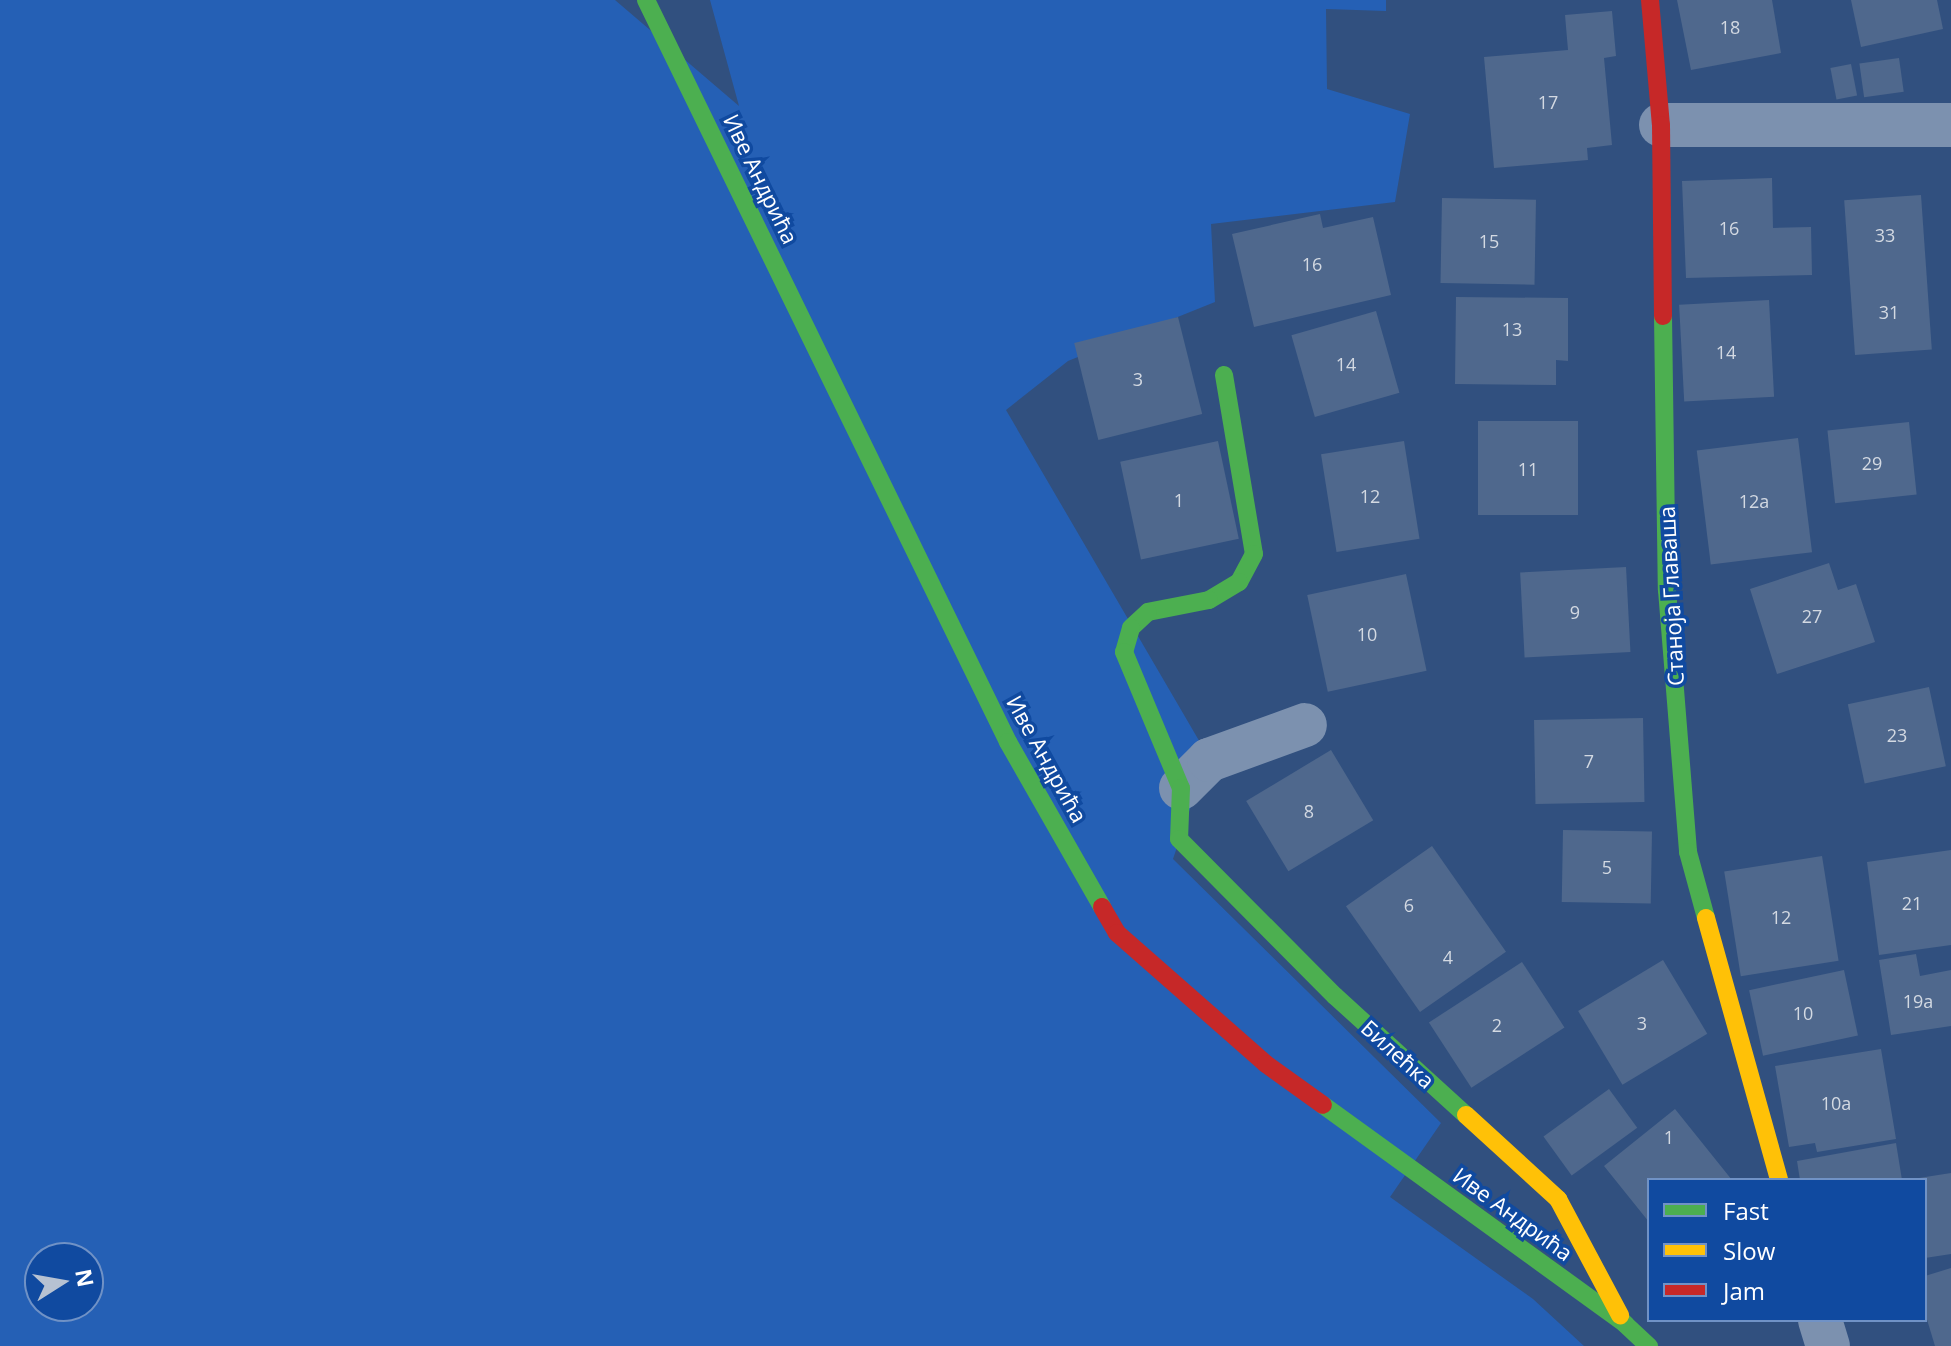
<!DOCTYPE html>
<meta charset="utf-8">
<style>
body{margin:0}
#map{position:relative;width:1951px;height:1346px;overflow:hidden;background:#31507f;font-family:"Open Sans",sans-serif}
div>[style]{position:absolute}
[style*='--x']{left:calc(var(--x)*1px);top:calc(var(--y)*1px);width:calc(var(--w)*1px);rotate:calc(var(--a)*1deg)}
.green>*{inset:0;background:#2560b5}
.building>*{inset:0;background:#4f688d;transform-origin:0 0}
.street>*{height:44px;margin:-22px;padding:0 22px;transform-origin:22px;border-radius:22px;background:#7c91af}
.fast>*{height:18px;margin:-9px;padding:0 9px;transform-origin:9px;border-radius:9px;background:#4caf50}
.slow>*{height:18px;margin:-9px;padding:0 9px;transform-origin:9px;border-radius:9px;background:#ffc107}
.jam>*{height:18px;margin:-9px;padding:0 9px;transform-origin:9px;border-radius:9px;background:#c62828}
span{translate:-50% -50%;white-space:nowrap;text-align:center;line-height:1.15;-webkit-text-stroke:7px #104aa0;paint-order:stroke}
.number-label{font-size:18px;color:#d3d9e2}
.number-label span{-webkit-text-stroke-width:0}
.street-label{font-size:22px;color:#fff}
.legend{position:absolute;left:1647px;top:1178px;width:280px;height:144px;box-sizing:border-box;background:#104aa0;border:2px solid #7092c6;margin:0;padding:10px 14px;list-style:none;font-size:24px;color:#fff}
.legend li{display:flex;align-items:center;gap:16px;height:40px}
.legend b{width:40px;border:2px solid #7092c6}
.north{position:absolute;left:24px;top:1242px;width:80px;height:80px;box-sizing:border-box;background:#104aa0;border:2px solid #7092c6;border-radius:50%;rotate:79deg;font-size:22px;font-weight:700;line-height:32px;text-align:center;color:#fff}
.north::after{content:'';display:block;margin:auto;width:28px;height:36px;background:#b7c2d2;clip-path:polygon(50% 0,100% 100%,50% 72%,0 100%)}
</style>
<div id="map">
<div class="green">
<div style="clip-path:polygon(evenodd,0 0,615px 0,739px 106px,710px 0,1386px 0,1386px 11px,1326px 9px,1327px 89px,1410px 114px,1395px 202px,1211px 224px,1215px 302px,1068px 361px,1006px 410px,1208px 756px,1173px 859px,1441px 1123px,1390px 1197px,1533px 1299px,1584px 1346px,0 1346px,0 0,40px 1258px,88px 1258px,88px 1306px,40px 1306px,40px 1258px)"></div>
</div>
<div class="building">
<div style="clip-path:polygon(1677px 0,1772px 0,1781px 53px,1691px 70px)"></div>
<div style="clip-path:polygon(1851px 0,1937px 0,1943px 29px,1861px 47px)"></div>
<div style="clip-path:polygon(1612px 11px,1616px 56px,1604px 58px,1612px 145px,1587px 148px,1588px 160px,1494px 168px,1484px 57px,1568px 50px,1565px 15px)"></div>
<div style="left:1899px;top:58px;width:34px;height:40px;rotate:82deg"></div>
<div style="left:1851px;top:64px;width:32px;height:21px;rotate:79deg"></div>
<div style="clip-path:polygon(1772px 178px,1773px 228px,1811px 227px,1812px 275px,1686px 278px,1682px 181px)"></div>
<div style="left:1921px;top:195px;width:155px;height:77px;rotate:86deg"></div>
<div style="left:1442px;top:198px;width:94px;height:85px;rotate:1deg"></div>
<div style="clip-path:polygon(1320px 214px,1323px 228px,1373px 217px,1391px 295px,1254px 327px,1232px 234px)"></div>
<div style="clip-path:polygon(1456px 297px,1568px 298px,1568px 361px,1556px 360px,1556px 385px,1455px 384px)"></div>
<div style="left:1769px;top:300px;width:97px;height:90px;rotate:87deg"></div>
<div style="left:1376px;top:311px;width:85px;height:88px;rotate:74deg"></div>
<div style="left:1178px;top:317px;width:100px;height:107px;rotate:76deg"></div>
<div style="left:1578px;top:421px;width:94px;height:100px;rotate:90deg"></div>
<div style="left:1909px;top:422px;width:73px;height:82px;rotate:84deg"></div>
<div style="left:1798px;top:438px;width:115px;height:102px;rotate:83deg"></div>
<div style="left:1218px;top:441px;width:100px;height:100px;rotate:78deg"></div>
<div style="left:1404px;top:441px;width:99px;height:84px;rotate:81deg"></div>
<div style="clip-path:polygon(1829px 563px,1838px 590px,1856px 584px,1875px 642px,1777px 674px,1750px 589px)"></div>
<div style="left:1626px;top:567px;width:85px;height:106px;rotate:87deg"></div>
<div style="left:1406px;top:574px;width:99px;height:101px;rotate:78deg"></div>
<div style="left:1929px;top:687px;width:81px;height:83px;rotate:78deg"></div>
<div style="left:1643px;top:718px;width:84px;height:109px;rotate:89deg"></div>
<div style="left:1331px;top:750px;width:82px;height:99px;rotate:59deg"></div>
<div style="left:1563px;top:830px;width:89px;height:72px;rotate:1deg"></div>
<div style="left:1432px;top:846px;width:129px;height:105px;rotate:55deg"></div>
<div style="clip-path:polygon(1951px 850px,1951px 945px,1879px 955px,1867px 862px)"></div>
<div style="left:1822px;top:856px;width:106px;height:99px;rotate:81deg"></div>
<div style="clip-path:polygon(1916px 954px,1920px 976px,1951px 970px,1951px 1026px,1891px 1035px,1879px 960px)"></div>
<div style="left:1663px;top:960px;width:86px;height:99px;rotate:59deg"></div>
<div style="left:1522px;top:962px;width:78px;height:111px;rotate:57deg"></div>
<div style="left:1844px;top:970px;width:67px;height:97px;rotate:78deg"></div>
<div style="clip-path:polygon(1881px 1049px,1896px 1139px,1817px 1152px,1815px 1143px,1789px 1147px,1775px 1066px)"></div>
<div style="left:1609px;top:1089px;width:48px;height:81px;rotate:54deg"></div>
<div style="clip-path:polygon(1675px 1109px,1732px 1180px,1649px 1180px,1649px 1222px,1604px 1166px)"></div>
<div style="clip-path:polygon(1896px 1143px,1902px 1180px,1800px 1180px,1797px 1161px)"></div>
<div style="clip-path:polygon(1951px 1173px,1951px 1254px,1925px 1258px,1925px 1180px,1919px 1178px)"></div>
<div style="clip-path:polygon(1951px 1268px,1951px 1346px,1935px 1346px,1925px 1313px,1925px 1276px)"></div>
</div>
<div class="street">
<div style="--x:1661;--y:125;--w:290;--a:0"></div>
<div style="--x:1181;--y:788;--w:40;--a:-45"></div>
<div style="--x:1209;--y:760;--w:102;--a:-20"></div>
<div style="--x:1820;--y:1320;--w:27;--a:73"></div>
</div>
<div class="fast">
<div style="--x:646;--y:0;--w:826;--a:63.99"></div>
<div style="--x:1008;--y:742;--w:190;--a:60.3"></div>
<div style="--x:1663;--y:316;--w:274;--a:89.2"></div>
<div style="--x:1667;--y:590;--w:263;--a:85.4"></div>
<div style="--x:1688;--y:852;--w:68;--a:74.7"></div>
<div style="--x:1224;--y:375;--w:181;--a:80.5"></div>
<div style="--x:1254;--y:554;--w:32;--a:118"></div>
<div style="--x:1239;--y:582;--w:35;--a:149"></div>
<div style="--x:1209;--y:600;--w:62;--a:168.9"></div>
<div style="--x:1148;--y:612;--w:23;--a:137"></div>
<div style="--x:1131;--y:628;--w:25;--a:106"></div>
<div style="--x:1124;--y:652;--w:147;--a:67.3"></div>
<div style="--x:1181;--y:788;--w:51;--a:92.2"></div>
<div style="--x:1179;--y:839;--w:221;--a:45.2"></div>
<div style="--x:1335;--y:996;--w:177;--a:42.3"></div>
<div style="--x:1323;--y:1105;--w:373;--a:35.9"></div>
<div style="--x:1625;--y:1324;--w:33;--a:43"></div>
</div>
<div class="slow">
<div style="--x:1706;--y:918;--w:272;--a:74.4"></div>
<div style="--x:1466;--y:1115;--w:125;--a:42.4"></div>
<div style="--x:1558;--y:1199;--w:132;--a:61.9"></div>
</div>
<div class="jam">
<div style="--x:1650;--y:0;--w:125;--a:85"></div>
<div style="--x:1661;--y:125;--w:191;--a:89.4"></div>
<div style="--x:1102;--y:907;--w:30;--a:60"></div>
<div style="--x:1117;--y:933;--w:198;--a:41.3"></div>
<div style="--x:1266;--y:1064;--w:70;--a:35.7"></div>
</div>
<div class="number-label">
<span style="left:1730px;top:27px">18</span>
<span style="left:1548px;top:102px">17</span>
<span style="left:1729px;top:228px">16</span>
<span style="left:1885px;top:235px">33</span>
<span style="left:1489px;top:241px">15</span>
<span style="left:1312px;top:264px">16</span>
<span style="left:1889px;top:312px">31</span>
<span style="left:1512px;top:329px">13</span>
<span style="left:1726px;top:352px">14</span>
<span style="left:1346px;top:364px">14</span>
<span style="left:1138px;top:379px">3</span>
<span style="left:1872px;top:463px">29</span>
<span style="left:1528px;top:469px">11</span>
<span style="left:1370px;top:496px">12</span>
<span style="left:1179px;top:500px">1</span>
<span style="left:1754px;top:501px">12a</span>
<span style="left:1575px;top:612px">9</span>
<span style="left:1812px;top:616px">27</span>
<span style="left:1367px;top:634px">10</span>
<span style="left:1897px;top:735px">23</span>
<span style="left:1589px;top:761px">7</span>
<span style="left:1309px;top:811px">8</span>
<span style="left:1607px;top:867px">5</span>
<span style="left:1912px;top:903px">21</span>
<span style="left:1409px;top:905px">6</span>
<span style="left:1781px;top:917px">12</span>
<span style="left:1448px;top:957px">4</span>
<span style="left:1918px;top:1001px">19a</span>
<span style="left:1803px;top:1013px">10</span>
<span style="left:1642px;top:1023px">3</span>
<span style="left:1497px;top:1025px">2</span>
<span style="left:1836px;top:1103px">10a</span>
<span style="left:1669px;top:1137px">1</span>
</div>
<div class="street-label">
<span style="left:761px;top:179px;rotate:64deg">Иве Андрића</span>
<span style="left:1671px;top:596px;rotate:-93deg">Станоја Главаша</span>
<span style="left:1047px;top:759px;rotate:61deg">Иве Андрића</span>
<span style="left:1398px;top:1054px;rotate:42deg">Билећка</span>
<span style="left:1513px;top:1214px;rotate:36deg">Иве Андрића</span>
</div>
<ul class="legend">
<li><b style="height:10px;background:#4caf50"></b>Fast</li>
<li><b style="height:10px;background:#ffc107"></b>Slow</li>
<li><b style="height:10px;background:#c62828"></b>Jam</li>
</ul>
<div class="north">N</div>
</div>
